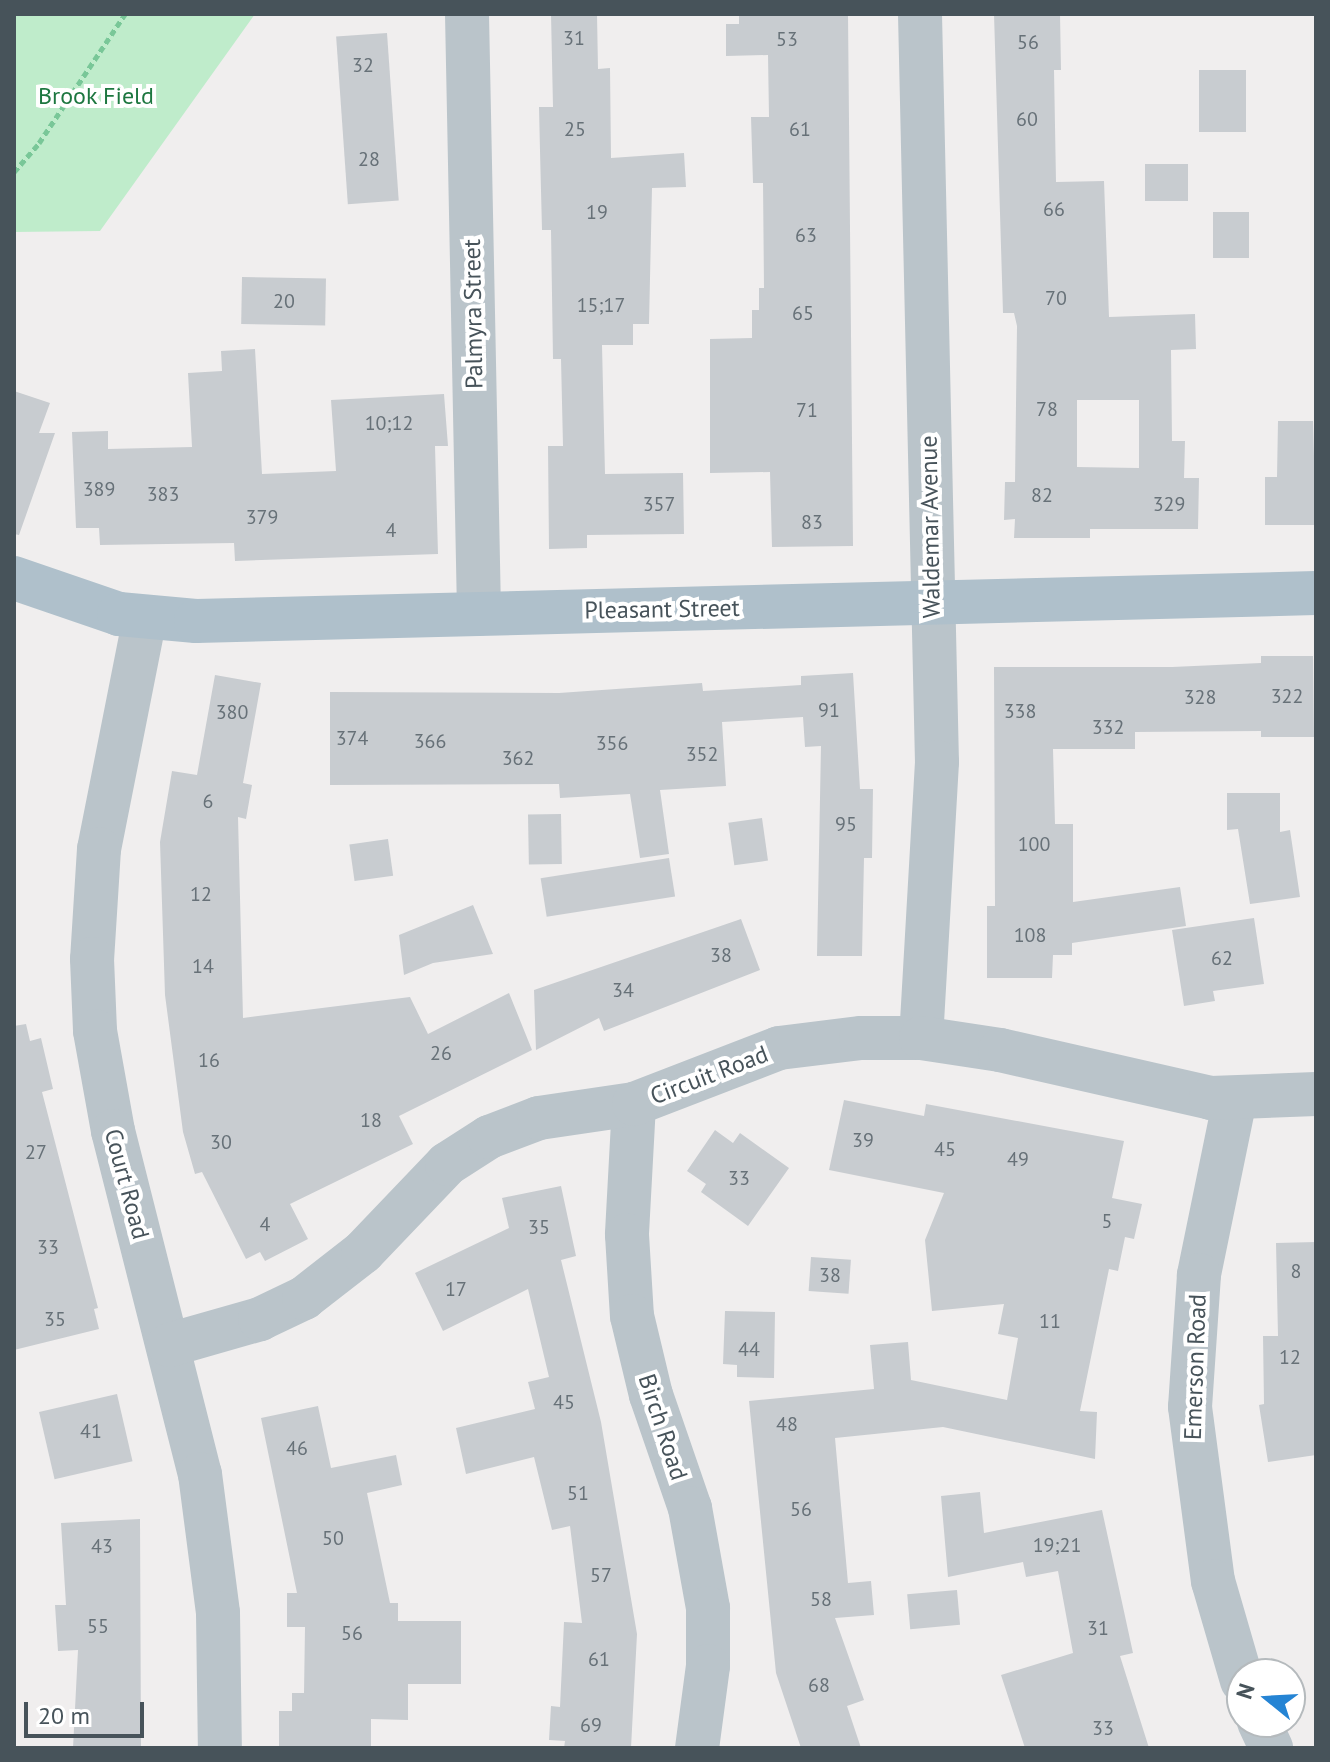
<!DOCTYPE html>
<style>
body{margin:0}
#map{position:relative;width:1330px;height:1762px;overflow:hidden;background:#f0eeee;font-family:"PT Sans",sans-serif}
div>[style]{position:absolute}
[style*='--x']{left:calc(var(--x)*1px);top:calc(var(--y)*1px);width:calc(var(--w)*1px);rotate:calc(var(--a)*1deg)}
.green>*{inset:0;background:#bfeccb}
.building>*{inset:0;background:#c8ccd0;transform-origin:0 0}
.path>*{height:5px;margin-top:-2.5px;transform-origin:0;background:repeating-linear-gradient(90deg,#79c798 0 6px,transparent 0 10px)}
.minor>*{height:44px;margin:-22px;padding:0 22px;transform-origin:22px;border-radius:22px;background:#bac4ca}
.major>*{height:44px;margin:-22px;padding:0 22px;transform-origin:22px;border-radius:22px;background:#afc0cb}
span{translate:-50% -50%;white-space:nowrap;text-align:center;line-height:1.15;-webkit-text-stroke:8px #fff;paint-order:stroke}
.number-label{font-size:20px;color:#677178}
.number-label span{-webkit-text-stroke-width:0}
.park-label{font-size:24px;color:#1d7740}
.street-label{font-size:24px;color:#47535a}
.frame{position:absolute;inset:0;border:16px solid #47535a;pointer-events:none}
.north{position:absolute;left:1226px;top:1658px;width:80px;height:80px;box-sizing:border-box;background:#fff;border:2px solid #b5babd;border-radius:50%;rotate:288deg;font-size:22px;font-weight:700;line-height:32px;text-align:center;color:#47535a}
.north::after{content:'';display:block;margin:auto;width:28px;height:36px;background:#2584d4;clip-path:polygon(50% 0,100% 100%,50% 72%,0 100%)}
.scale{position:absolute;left:24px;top:1702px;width:120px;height:36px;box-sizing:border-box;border:4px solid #47535a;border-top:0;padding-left:10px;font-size:24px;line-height:28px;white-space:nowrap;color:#47535a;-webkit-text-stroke:6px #fff;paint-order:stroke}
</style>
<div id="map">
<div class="green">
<div style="clip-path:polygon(14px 14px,255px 14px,100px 231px,14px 232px)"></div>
</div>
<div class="building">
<div style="clip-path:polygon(551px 14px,597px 14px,598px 69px,610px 68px,611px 158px,684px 153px,686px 187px,652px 188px,649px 324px,633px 324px,633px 345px,602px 345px,605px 474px,683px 473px,684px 534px,587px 535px,587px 548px,549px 549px,548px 446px,563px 446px,561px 359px,553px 359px,551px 230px,542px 230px,540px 151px,539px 107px,553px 107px)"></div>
<div style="clip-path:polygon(739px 14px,848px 14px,853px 546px,772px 547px,770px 472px,710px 473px,710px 339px,752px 338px,752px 310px,759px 310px,759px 288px,764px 288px,763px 183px,753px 183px,751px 117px,769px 117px,768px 55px,726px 56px,726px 24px,739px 24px)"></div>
<div style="clip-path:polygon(evenodd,994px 14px,1060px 14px,1061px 70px,1054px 70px,1056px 182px,1104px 181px,1109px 317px,1195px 314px,1196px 349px,1171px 350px,1172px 441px,1185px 441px,1184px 478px,1199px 478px,1198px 529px,1090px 529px,1090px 538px,1014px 538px,1015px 519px,1004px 520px,1005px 482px,1015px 482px,1017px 326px,1014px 313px,1003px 313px,994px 14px,1077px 400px,1139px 400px,1139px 468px,1077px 467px,1077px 400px)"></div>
<div style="left:387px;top:33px;width:168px;height:51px;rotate:86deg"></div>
<div style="left:1199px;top:70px;width:47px;height:62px"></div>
<div style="left:1145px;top:164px;width:43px;height:37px"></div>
<div style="left:1213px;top:212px;width:36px;height:46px"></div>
<div style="left:242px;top:277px;width:84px;height:47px;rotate:1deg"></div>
<div style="clip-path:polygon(255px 349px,262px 474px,336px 471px,331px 400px,444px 394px,448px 446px,435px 446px,438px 554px,235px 561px,234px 543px,100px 545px,99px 528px,76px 528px,72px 432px,108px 431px,108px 449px,192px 447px,188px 373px,222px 371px,221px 351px)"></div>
<div style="clip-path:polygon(14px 391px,50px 403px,39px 433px,55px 433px,19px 535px,14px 534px)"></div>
<div style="clip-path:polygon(1278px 421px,1313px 421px,1316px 525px,1265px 525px,1265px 477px,1277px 477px)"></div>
<div style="clip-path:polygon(1261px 656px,1313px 656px,1314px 737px,1261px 737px,1261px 731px,1135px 732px,1135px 749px,1053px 749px,1055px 824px,1073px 824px,1073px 902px,1180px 887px,1186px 926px,1072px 943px,1072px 955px,1053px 955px,1052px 978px,987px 978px,987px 906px,995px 906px,994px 667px,1172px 667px,1261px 663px)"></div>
<div style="clip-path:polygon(853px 673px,860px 789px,873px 789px,872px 858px,864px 858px,862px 956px,817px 956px,821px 746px,805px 747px,803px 717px,722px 722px,726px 786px,660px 790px,669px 854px,640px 858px,630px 794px,560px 798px,559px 784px,330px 785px,330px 692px,559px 693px,702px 683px,703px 691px,801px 685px,801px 676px)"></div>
<div style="clip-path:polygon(215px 675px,261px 683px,243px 783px,252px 785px,246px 819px,238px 817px,243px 1018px,410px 997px,428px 1034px,509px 993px,532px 1050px,399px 1116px,413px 1144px,290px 1204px,308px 1239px,265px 1261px,260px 1252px,246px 1259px,202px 1172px,195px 1174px,183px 1132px,165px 995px,160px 842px,172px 771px,197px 775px)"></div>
<div style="clip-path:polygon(1227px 793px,1280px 793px,1280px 832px,1290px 830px,1300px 897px,1250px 904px,1238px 829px,1227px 830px)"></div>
<div style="left:561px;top:814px;width:50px;height:33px;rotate:89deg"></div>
<div style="left:762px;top:818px;width:43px;height:34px;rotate:82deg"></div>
<div style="left:388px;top:839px;width:37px;height:39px;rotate:82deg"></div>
<div style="left:669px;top:858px;width:39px;height:130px;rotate:81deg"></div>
<div style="clip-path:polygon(473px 905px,493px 954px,433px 963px,404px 975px,399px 935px)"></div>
<div style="clip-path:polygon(1254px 918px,1264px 984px,1213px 991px,1215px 1001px,1184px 1006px,1172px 930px)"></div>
<div style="clip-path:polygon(741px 919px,760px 970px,604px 1031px,599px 1018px,536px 1050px,534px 990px)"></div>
<div style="clip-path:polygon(26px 1024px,30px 1041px,41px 1038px,53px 1089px,42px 1092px,98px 1308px,94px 1309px,99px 1329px,14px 1350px,14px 1026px)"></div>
<div style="clip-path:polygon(844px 1100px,924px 1116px,926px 1104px,1124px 1141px,1112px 1198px,1142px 1204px,1134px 1239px,1125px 1237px,1118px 1271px,1109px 1269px,1080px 1411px,1097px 1412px,1095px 1459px,943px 1427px,835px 1438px,848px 1583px,871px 1581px,874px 1615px,835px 1618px,864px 1700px,847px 1706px,861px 1748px,801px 1748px,776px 1673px,749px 1401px,874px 1389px,870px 1345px,908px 1342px,911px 1380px,1007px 1400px,1018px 1338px,998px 1334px,1004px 1304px,932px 1311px,925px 1240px,944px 1193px,829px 1170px)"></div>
<div style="clip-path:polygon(715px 1130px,733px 1143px,740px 1133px,789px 1168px,748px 1226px,701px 1192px,706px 1184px,687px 1171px)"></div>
<div style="clip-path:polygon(561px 1186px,576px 1256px,561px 1260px,601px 1422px,637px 1634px,631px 1748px,564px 1748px,565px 1741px,549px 1740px,551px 1706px,560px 1707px,564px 1622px,582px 1623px,570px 1526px,552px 1530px,534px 1457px,466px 1474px,456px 1428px,535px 1409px,528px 1382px,549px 1377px,528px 1289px,443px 1331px,415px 1273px,509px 1228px,502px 1198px)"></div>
<div style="clip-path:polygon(1316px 1242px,1316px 1455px,1268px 1462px,1259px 1405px,1264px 1404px,1263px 1336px,1278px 1336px,1276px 1243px)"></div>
<div style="left:811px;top:1257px;width:40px;height:34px;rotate:4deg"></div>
<div style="clip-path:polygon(725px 1311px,775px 1312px,774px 1378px,737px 1377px,737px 1365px,723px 1364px)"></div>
<div style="left:117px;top:1394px;width:69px;height:80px;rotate:77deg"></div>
<div style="clip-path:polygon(318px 1406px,331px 1468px,396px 1455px,402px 1485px,367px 1493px,390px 1603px,398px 1603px,398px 1621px,461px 1621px,461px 1684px,408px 1684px,408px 1720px,371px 1719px,371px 1748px,279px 1748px,279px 1711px,292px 1711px,292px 1693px,304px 1693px,305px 1627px,287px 1627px,287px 1593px,297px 1593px,261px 1418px)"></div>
<div style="clip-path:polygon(980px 1492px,984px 1533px,1102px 1510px,1133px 1653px,1120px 1656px,1149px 1748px,1025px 1748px,1001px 1675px,1073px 1653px,1058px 1571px,1026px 1577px,1023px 1562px,948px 1577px,941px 1496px)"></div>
<div style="clip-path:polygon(140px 1519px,141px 1748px,73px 1748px,78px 1650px,58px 1651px,55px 1605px,66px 1605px,61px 1523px)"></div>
<div style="left:957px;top:1590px;width:35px;height:50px;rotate:85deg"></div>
</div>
<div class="path">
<div style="--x:14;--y:172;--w:38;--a:-49"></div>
<div style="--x:39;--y:143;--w:155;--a:-56.3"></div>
</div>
<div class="minor">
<div style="--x:467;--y:14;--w:600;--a:88.85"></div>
<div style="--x:920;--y:14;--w:748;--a:88.7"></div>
<div style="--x:937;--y:762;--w:276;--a:93.3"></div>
<div style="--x:145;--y:617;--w:237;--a:101.2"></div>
<div style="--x:99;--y:849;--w:110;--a:93.6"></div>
<div style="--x:92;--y:959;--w:72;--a:87.6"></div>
<div style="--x:95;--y:1031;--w:102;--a:79.8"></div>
<div style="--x:113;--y:1131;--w:354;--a:75.8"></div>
<div style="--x:200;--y:1474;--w:140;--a:82.6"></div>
<div style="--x:218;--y:1613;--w:135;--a:89.2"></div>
<div style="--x:1235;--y:1099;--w:180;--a:101.6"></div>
<div style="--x:1199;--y:1275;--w:132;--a:93.9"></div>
<div style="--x:1190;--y:1407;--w:176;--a:82.5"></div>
<div style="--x:1213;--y:1581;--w:104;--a:73.8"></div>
<div style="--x:634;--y:1104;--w:131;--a:93.1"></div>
<div style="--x:627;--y:1235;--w:81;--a:86.5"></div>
<div style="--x:632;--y:1316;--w:81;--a:76.5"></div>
<div style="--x:651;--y:1395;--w:120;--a:71"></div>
<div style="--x:690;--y:1508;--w:102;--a:79.8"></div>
<div style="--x:708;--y:1608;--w:58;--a:90"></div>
<div style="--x:708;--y:1666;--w:83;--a:97.6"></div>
<div style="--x:169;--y:1345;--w:95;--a:-15.9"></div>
<div style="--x:260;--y:1319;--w:49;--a:-25.5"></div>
<div style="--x:304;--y:1298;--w:75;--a:-37.9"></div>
<div style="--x:363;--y:1252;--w:122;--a:-46.3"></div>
<div style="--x:447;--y:1164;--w:50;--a:-32.7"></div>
<div style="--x:489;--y:1137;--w:53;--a:-20.8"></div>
<div style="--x:539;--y:1118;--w:96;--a:-8.4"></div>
<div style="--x:634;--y:1104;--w:155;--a:-21.1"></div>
<div style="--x:779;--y:1048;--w:83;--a:-7"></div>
<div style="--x:861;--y:1038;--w:60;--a:0"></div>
<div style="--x:921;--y:1038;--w:80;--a:8.6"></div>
<div style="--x:1000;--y:1050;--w:216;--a:12.8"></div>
<div style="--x:1211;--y:1098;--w:105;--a:-2.2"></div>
<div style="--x:1259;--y:1722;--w:29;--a:65"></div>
</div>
<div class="major">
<div style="--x:14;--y:578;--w:111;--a:18.9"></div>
<div style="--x:119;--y:614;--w:77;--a:5.2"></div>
<div style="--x:196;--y:621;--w:1120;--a:-1.43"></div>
</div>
<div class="number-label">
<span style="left:574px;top:38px">31</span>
<span style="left:787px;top:39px">53</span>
<span style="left:1028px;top:42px">56</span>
<span style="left:363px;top:65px">32</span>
<span style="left:1027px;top:119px">60</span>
<span style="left:575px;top:129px">25</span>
<span style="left:800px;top:129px">61</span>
<span style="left:369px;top:159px">28</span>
<span style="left:1054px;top:209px">66</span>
<span style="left:597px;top:212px">19</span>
<span style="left:806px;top:235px">63</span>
<span style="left:1056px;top:298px">70</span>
<span style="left:284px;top:301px">20</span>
<span style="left:601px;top:305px">15;17</span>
<span style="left:803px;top:313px">65</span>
<span style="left:1047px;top:409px">78</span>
<span style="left:807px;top:410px">71</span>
<span style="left:389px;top:423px">10;12</span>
<span style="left:99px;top:489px">389</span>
<span style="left:163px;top:494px">383</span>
<span style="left:1042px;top:495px">82</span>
<span style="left:659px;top:504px">357</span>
<span style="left:1169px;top:504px">329</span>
<span style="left:262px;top:517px">379</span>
<span style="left:812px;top:522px">83</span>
<span style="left:391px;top:530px">4</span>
<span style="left:1287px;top:696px">322</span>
<span style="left:1200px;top:697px">328</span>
<span style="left:829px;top:710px">91</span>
<span style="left:1020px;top:711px">338</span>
<span style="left:232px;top:712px">380</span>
<span style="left:1108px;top:727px">332</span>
<span style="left:352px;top:738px">374</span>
<span style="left:430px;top:741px">366</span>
<span style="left:612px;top:743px">356</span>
<span style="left:702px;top:754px">352</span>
<span style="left:518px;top:758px">362</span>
<span style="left:208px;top:801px">6</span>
<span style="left:846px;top:824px">95</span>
<span style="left:1034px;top:844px">100</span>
<span style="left:201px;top:894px">12</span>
<span style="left:1030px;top:935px">108</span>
<span style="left:721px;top:955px">38</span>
<span style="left:1222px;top:958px">62</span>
<span style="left:203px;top:966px">14</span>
<span style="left:623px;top:990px">34</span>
<span style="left:441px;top:1053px">26</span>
<span style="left:209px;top:1060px">16</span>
<span style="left:371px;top:1120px">18</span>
<span style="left:863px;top:1140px">39</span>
<span style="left:221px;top:1142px">30</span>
<span style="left:945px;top:1149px">45</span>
<span style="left:36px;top:1152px">27</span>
<span style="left:1018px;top:1159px">49</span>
<span style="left:739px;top:1178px">33</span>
<span style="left:1107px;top:1221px">5</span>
<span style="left:265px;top:1224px">4</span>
<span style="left:539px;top:1227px">35</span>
<span style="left:48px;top:1247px">33</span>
<span style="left:1296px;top:1271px">8</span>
<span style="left:830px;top:1275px">38</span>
<span style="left:456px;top:1289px">17</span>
<span style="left:55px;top:1319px">35</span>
<span style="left:1050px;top:1321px">11</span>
<span style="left:749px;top:1349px">44</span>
<span style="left:1290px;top:1357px">12</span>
<span style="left:564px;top:1402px">45</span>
<span style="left:787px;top:1424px">48</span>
<span style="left:91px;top:1431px">41</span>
<span style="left:297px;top:1448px">46</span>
<span style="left:578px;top:1493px">51</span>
<span style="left:801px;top:1509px">56</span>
<span style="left:333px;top:1538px">50</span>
<span style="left:1057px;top:1545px">19;21</span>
<span style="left:102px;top:1546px">43</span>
<span style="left:601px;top:1575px">57</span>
<span style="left:821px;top:1599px">58</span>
<span style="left:98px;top:1626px">55</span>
<span style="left:1098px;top:1628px">31</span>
<span style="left:352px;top:1633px">56</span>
<span style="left:599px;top:1659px">61</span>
<span style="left:819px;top:1685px">68</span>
<span style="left:591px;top:1725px">69</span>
<span style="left:1103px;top:1728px">33</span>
</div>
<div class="park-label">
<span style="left:96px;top:96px">Brook Field</span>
</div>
<div class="street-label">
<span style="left:473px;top:314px;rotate:-91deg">Palmyra Street</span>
<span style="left:930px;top:527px;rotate:-91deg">Waldemar Avenue</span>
<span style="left:662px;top:609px;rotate:-1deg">Pleasant Street</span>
<span style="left:709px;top:1075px;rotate:-21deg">Circuit Road</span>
<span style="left:127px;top:1184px;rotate:75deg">Court Road</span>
<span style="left:1195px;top:1367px;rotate:-88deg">Emerson Road</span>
<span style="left:663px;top:1427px;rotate:72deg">Birch Road</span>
</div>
<div class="frame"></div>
<div class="north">N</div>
<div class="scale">20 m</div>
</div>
